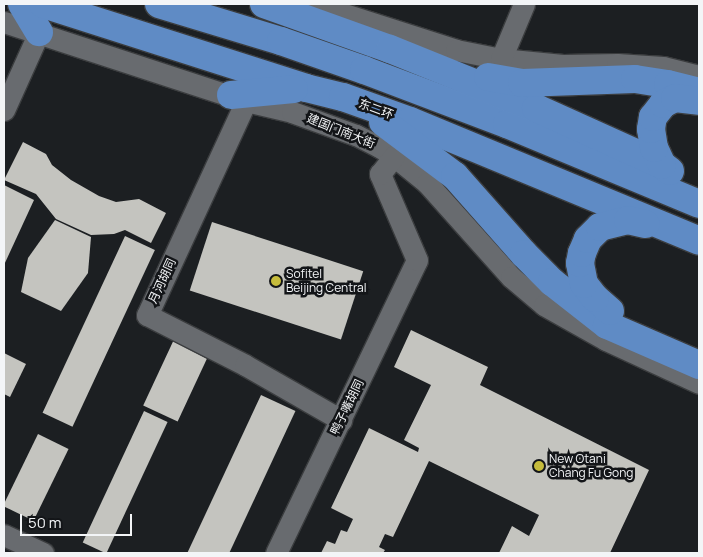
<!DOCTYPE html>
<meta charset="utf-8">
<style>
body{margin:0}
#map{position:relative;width:703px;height:557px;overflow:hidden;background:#1c1f22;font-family:Manrope,"Noto Sans SC",sans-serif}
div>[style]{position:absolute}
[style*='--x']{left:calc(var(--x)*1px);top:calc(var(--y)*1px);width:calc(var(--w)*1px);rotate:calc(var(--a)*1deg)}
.building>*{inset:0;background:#c4c4bf;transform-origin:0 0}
.roads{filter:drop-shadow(1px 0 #3b3d3f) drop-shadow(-1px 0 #3b3d3f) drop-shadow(0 1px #3b3d3f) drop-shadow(0 -1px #3b3d3f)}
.minor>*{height:21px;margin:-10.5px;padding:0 10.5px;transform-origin:10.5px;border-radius:10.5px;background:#686b6f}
.highway>*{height:28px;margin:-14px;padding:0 14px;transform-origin:14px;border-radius:14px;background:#5f8bc5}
.dots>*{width:14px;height:14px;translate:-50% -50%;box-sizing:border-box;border:2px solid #131518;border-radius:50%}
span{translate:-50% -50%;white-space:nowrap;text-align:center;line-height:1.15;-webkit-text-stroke:5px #131518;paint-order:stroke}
.street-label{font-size:12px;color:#f3f5f7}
.poi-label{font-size:12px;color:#f3f5f7}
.left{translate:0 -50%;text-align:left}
.frame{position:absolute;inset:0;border:5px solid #f3f5f7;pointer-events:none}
.scale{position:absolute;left:20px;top:514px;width:112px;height:22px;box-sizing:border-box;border:2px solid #f3f5f7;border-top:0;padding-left:6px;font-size:15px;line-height:18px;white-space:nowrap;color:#f3f5f7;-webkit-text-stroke:4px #131518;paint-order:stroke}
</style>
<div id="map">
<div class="building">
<div style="clip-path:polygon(23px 142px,46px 154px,52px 165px,71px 180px,99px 196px,116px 202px,139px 199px,166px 213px,151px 243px,125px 230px,114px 234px,91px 235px,56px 219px,36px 194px,4px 180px)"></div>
<div style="clip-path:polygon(4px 185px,34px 200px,4px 265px)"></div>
<div style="clip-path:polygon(55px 220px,91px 237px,88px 273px,61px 311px,21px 292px,28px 258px)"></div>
<div style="left:212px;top:222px;width:159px;height:72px;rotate:18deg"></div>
<div style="left:125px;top:236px;width:33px;height:195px;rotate:25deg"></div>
<div style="clip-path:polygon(411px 330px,488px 367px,480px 385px,649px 470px,610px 553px,499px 553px,512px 526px,529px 536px,539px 515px,429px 461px,393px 537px,385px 534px,379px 547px,385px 550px,383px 553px,321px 553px,327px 541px,335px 544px,341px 530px,347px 532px,353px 519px,331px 508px,369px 428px,418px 452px,419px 448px,404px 440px,431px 385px,394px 367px)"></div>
<div style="left:177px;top:333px;width:38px;height:80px;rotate:25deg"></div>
<div style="clip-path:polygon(4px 353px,26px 364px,10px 397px,4px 394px)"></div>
<div style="left:261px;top:395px;width:38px;height:175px;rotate:25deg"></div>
<div style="left:144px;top:411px;width:26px;height:145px;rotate:25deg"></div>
<div style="left:38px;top:434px;width:34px;height:80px;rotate:26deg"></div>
</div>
<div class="roads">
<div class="minor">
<div style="--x:313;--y:4;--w:150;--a:17.8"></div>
<div style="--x:456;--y:50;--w:46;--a:11.3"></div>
<div style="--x:501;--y:59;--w:62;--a:5.5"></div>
<div style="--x:563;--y:65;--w:54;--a:-1.1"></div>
<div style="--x:617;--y:64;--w:46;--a:3.7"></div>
<div style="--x:663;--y:67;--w:37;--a:14"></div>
<div style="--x:4;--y:22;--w:255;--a:18.1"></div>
<div style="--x:246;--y:101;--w:47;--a:13.4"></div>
<div style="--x:292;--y:112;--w:68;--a:19.8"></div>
<div style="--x:356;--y:135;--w:25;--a:27"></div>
<div style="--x:378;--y:146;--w:19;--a:32"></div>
<div style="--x:394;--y:156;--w:43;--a:39.3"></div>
<div style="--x:427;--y:183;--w:126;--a:48.2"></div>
<div style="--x:511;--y:277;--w:43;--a:40.3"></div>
<div style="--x:544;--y:305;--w:71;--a:29.4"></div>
<div style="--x:606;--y:340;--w:102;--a:24.8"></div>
<div style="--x:501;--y:59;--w:60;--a:-67.3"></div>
<div style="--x:246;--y:101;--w:236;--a:114.8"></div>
<div style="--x:147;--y:315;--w:110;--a:27"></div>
<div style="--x:245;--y:365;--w:111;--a:29.8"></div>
<div style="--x:4;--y:110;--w:85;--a:-65.8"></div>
<div style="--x:4;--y:535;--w:43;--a:24.8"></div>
<div style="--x:276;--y:553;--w:325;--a:-64.3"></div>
<div style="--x:417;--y:260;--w:94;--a:-113.3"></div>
<div style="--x:380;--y:174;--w:23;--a:-52"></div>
</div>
<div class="highway">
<div style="--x:22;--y:4;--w:33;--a:59"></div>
<div style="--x:43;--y:4;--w:276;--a:17.7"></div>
<div style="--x:306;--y:88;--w:38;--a:14"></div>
<div style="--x:343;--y:97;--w:71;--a:19.7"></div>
<div style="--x:410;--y:121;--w:313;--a:22.5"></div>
<div style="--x:159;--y:4;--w:127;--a:16.9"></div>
<div style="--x:281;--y:41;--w:88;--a:19.3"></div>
<div style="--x:364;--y:70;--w:153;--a:20.7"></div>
<div style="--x:507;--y:124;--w:208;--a:22.6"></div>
<div style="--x:264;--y:4;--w:134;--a:19.7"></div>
<div style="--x:390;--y:49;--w:157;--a:22"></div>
<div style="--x:536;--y:108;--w:138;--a:24.3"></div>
<div style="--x:488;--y:77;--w:35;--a:10"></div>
<div style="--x:522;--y:83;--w:113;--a:-2"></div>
<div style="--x:635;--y:79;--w:33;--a:9"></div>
<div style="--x:668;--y:84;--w:32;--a:14"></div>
<div style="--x:231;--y:95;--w:63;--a:-5.4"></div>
<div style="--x:383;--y:122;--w:90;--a:36.9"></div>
<div style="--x:455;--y:176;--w:104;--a:48.5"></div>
<div style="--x:524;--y:254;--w:40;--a:45"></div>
<div style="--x:552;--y:282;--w:70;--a:38"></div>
<div style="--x:607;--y:325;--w:100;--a:23.5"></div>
<div style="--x:670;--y:171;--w:10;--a:-143"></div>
<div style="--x:662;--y:165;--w:19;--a:-115"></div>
<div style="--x:654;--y:148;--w:19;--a:-99"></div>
<div style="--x:651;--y:129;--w:12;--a:-81"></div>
<div style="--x:653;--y:117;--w:16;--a:-52"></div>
<div style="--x:663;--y:104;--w:13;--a:-27"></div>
<div style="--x:675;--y:98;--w:24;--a:7"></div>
<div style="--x:610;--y:311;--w:20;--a:-139"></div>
<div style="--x:595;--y:298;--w:18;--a:-128"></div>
<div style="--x:584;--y:284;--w:21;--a:-101"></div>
<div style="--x:580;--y:263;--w:10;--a:-79"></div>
<div style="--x:582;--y:253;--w:15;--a:-67"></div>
<div style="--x:588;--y:239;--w:17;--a:-45"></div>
<div style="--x:600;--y:227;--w:29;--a:-14"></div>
<div style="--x:628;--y:220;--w:18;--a:13"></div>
</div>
</div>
<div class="dots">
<div style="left:276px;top:281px;background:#c6bc3c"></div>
<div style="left:539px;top:466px;background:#c6bc3c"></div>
</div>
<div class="street-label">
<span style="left:376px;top:109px;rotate:20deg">东二环</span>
<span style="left:341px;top:131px;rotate:22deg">建国门南大街</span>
<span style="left:162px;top:281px;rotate:-65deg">月河胡同</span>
<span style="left:347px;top:407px;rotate:-64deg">鸭子嘴胡同</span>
</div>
<div class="poi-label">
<span class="left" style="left:286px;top:281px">Sofitel<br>Beijing Central</span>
<span class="left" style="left:549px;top:466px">New Otani<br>Chang Fu Gong</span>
</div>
<div class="frame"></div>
<div class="scale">50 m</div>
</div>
